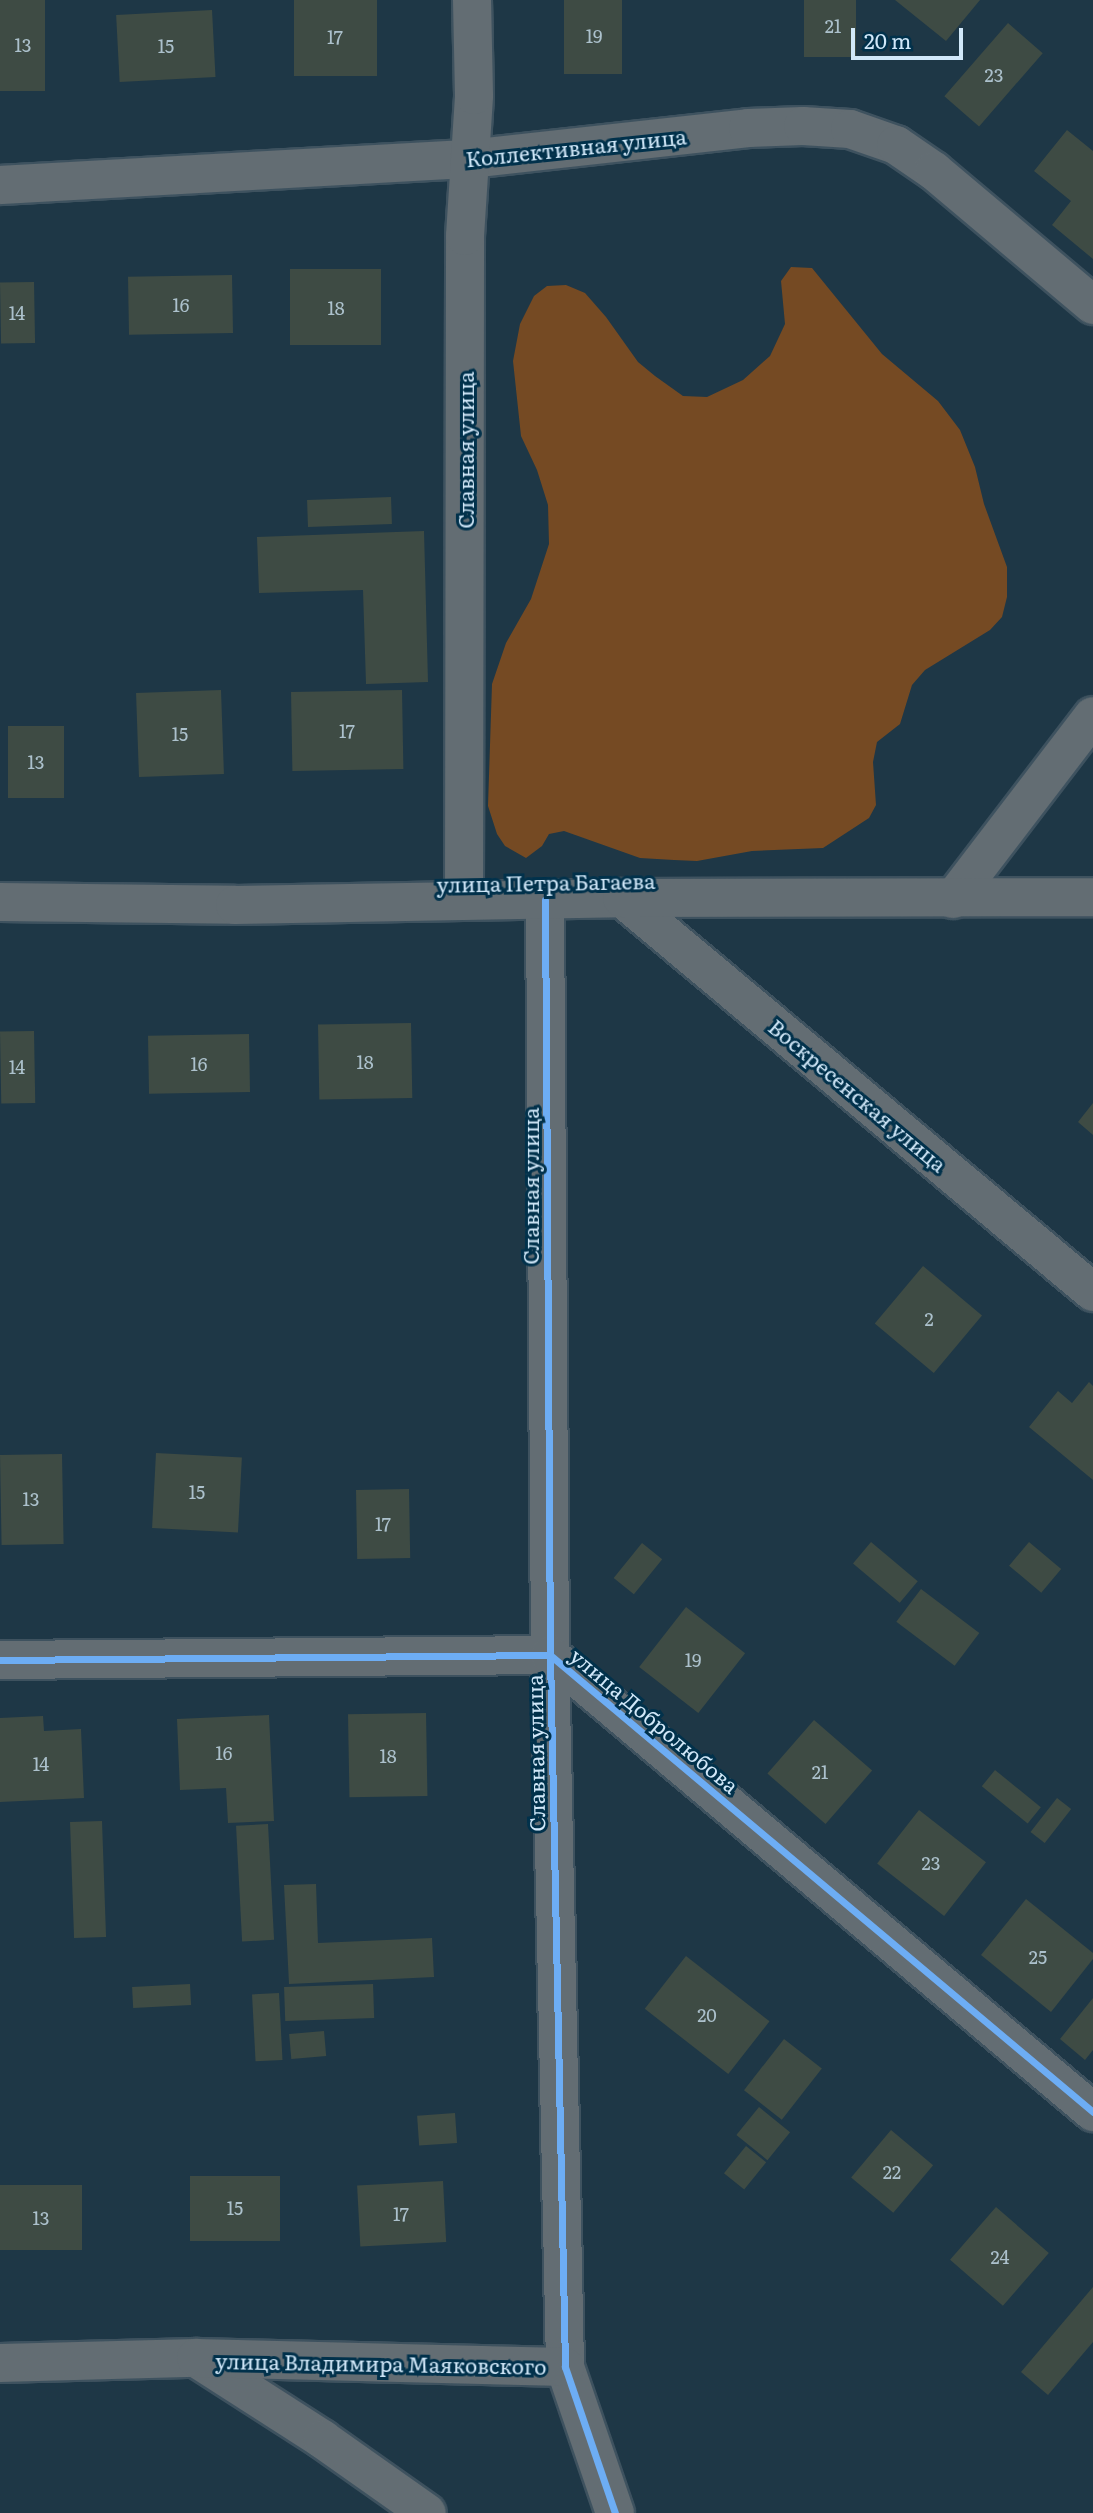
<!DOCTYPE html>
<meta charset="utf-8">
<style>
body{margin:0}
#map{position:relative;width:1093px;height:2513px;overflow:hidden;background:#1e3746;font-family:Literata,serif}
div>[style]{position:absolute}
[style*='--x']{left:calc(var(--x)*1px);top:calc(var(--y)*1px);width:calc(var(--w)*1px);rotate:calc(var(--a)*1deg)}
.green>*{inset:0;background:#754a23}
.building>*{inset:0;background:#3e4b44;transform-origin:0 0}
.roads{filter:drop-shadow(2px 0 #3e525f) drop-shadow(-2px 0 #3e525f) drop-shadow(0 2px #3e525f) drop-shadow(0 -2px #3e525f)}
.street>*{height:38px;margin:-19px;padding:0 19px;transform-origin:19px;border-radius:19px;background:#636d73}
.cycleway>*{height:7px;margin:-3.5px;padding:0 3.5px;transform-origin:3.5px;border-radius:3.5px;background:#6dadf4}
span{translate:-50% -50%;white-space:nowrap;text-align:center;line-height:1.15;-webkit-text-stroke:6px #01314b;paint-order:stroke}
.number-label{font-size:18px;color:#acc1cc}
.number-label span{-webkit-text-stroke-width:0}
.street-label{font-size:21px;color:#d1e8f9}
.scale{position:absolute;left:851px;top:28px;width:112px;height:32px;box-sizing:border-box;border:4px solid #d1e8f9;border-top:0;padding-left:9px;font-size:21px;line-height:24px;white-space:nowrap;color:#d1e8f9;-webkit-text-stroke:5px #01314b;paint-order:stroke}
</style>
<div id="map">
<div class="green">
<div style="clip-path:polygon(791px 267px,812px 268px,882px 354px,938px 401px,960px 430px,975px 467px,984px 504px,1007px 567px,1007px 597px,1002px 617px,990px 630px,925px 670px,912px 685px,900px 724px,877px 742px,873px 762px,876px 805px,869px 818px,823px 848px,752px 851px,697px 861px,674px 860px,640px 858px,564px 831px,549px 834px,542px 846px,526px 858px,505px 846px,497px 834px,488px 806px,492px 684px,506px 643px,531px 599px,549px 544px,548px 505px,537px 470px,521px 436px,513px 361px,520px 324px,534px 296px,547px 286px,566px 285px,585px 293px,606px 317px,638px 362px,655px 376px,683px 396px,707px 397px,743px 380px,770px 356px,785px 324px,781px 281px)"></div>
</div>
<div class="building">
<div style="left:0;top:0;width:45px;height:91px"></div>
<div style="left:294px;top:0;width:83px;height:76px"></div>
<div style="left:564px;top:0;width:58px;height:74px"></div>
<div style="left:804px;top:0;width:52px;height:57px"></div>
<div style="clip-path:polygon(895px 0,980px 0,946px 41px)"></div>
<div style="left:212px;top:10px;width:67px;height:96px;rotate:87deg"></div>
<div style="left:1008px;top:23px;width:46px;height:97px;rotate:41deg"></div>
<div style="clip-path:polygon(1067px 130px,1093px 151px,1093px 259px,1052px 225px,1071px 201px,1034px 171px)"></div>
<div style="left:381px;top:269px;width:76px;height:91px;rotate:90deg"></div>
<div style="left:232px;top:275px;width:58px;height:104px;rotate:89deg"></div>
<div style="left:34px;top:282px;width:61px;height:34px;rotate:89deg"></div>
<div style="left:391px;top:497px;width:27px;height:84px;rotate:88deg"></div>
<div style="clip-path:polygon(424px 531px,428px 682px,366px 684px,363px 590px,259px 593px,257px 537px)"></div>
<div style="left:221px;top:690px;width:84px;height:85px;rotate:88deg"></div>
<div style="left:402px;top:690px;width:79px;height:111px;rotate:89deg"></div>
<div style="left:8px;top:726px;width:56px;height:72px"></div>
<div style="left:411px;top:1023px;width:75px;height:93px;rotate:89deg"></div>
<div style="left:34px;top:1031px;width:72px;height:34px;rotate:89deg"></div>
<div style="left:249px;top:1034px;width:58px;height:101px;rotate:89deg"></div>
<div style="clip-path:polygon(1093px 1103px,1093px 1135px,1078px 1122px)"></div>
<div style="left:923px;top:1266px;width:77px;height:75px;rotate:40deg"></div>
<div style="clip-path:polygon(1089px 1382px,1093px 1386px,1093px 1480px,1029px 1427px,1058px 1391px,1072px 1403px)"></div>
<div style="left:156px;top:1453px;width:86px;height:75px;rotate:3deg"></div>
<div style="left:62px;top:1454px;width:90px;height:62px;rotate:89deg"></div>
<div style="left:409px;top:1489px;width:69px;height:53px;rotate:89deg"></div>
<div style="left:871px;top:1542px;width:61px;height:28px;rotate:40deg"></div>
<div style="left:1029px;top:1542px;width:42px;height:31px;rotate:40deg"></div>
<div style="left:642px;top:1543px;width:26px;height:45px;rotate:39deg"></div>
<div style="left:921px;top:1589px;width:73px;height:41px;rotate:37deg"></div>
<div style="left:686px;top:1607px;width:75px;height:76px;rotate:38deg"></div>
<div style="left:426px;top:1713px;width:83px;height:78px;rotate:89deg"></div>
<div style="clip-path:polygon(269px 1715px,274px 1821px,228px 1823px,226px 1788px,180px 1790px,177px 1719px)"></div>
<div style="clip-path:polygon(43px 1716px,44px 1731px,81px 1729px,84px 1798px,0 1802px,0 1718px)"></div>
<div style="left:814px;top:1720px;width:77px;height:71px;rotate:41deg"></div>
<div style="left:995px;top:1770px;width:59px;height:21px;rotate:39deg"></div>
<div style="left:1057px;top:1798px;width:18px;height:43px;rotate:38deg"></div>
<div style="left:919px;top:1810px;width:85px;height:68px;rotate:38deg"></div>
<div style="left:102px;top:1821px;width:116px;height:32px;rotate:88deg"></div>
<div style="left:268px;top:1824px;width:116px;height:32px;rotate:87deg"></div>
<div style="clip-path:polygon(316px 1884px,318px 1943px,432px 1938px,434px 1977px,289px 1984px,284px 1885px)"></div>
<div style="clip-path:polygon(1026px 1899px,1093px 1953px,1093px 1959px,1051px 2012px,981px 1955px)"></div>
<div style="left:686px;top:1956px;width:106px;height:67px;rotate:38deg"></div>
<div style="left:190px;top:1984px;width:21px;height:58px;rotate:87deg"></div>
<div style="left:373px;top:1984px;width:34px;height:89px;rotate:88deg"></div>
<div style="left:279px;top:1993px;width:67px;height:27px;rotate:87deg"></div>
<div style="clip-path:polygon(1093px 1998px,1093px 2050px,1085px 2060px,1060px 2039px)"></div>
<div style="left:324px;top:2031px;width:25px;height:35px;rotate:85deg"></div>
<div style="left:784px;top:2039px;width:48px;height:65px;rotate:38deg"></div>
<div style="left:759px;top:2107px;width:40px;height:36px;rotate:39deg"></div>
<div style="left:455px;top:2113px;width:30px;height:38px;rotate:86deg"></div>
<div style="left:891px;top:2130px;width:55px;height:62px;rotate:40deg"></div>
<div style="left:746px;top:2146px;width:26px;height:35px;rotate:39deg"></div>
<div style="left:190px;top:2176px;width:90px;height:65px"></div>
<div style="left:443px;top:2181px;width:61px;height:86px;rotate:87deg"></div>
<div style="left:82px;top:2185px;width:65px;height:82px;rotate:90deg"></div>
<div style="left:996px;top:2207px;width:70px;height:70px;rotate:41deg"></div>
<div style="clip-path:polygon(1093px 2287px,1093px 2342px,1048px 2395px,1021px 2372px)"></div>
</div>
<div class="roads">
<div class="street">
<div style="--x:0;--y:185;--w:470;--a:-3.2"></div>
<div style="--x:469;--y:159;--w:281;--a:-6.3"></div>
<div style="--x:748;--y:128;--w:55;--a:-2.1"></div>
<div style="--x:803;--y:126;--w:47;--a:3.7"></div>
<div style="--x:850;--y:129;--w:49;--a:19.2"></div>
<div style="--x:896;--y:145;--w:46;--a:34.4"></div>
<div style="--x:934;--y:171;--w:208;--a:40.1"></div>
<div style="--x:622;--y:898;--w:614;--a:39.91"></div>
<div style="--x:953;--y:899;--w:230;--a:-52.6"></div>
<div style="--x:545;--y:900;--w:755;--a:89.62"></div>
<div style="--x:550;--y:1655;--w:712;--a:88.79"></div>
<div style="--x:565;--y:2367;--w:154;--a:71.1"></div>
<div style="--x:464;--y:901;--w:665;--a:-89.91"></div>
<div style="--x:465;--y:236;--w:141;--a:-86.3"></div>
<div style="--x:474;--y:95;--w:95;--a:-91.2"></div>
<div style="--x:0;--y:902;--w:235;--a:0.7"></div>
<div style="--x:235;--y:905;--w:387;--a:-1"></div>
<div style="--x:622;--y:898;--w:471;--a:-0.1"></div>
<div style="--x:0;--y:1660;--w:550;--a:-0.52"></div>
<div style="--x:550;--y:1655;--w:710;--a:40.08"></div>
<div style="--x:196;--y:2358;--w:150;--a:32.7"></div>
<div style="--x:322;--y:2439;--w:128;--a:35.2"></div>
<div style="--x:0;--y:2363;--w:196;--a:-1.5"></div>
<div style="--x:196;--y:2358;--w:369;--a:1.4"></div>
</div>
</div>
<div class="cycleway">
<div style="--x:545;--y:900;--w:755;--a:89.62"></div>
<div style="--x:550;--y:1655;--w:712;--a:88.79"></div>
<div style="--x:565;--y:2367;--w:154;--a:71.1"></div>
<div style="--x:0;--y:1660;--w:550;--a:-0.52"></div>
<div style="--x:550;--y:1655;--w:710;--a:40.08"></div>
</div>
<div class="number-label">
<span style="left:833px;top:26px">21</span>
<span style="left:594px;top:36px">19</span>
<span style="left:335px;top:37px">17</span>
<span style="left:23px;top:45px">13</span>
<span style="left:166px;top:46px">15</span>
<span style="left:994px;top:75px">23</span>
<span style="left:181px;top:305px">16</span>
<span style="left:336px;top:308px">18</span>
<span style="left:17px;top:313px">14</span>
<span style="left:347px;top:731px">17</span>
<span style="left:180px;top:734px">15</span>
<span style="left:36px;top:762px">13</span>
<span style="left:365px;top:1062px">18</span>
<span style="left:199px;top:1064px">16</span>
<span style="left:17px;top:1067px">14</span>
<span style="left:929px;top:1319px">2</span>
<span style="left:197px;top:1492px">15</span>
<span style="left:31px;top:1499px">13</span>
<span style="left:383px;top:1524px">17</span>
<span style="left:693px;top:1660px">19</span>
<span style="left:224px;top:1753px">16</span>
<span style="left:388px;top:1756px">18</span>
<span style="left:41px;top:1764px">14</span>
<span style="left:820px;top:1772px">21</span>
<span style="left:931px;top:1863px">23</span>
<span style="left:1038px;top:1957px">25</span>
<span style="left:707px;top:2015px">20</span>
<span style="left:892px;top:2172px">22</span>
<span style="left:235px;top:2208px">15</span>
<span style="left:401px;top:2214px">17</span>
<span style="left:41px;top:2218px">13</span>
<span style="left:1000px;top:2257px">24</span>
</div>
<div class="street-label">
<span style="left:576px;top:147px;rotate:-6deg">Коллективная улица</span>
<span style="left:465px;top:450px;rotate:-90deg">Славная улица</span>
<span style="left:546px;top:882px;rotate:-1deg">улица Петра Багаева</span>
<span style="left:858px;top:1095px;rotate:40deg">Воскресенская улица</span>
<span style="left:530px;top:1186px;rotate:-90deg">Славная улица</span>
<span style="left:655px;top:1720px;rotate:40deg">улица Добролюбова</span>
<span style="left:535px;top:1753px;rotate:-91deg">Славная улица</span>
<span style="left:381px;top:2363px;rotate:1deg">улица Владимира Маяковского</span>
</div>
<div class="scale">20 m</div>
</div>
